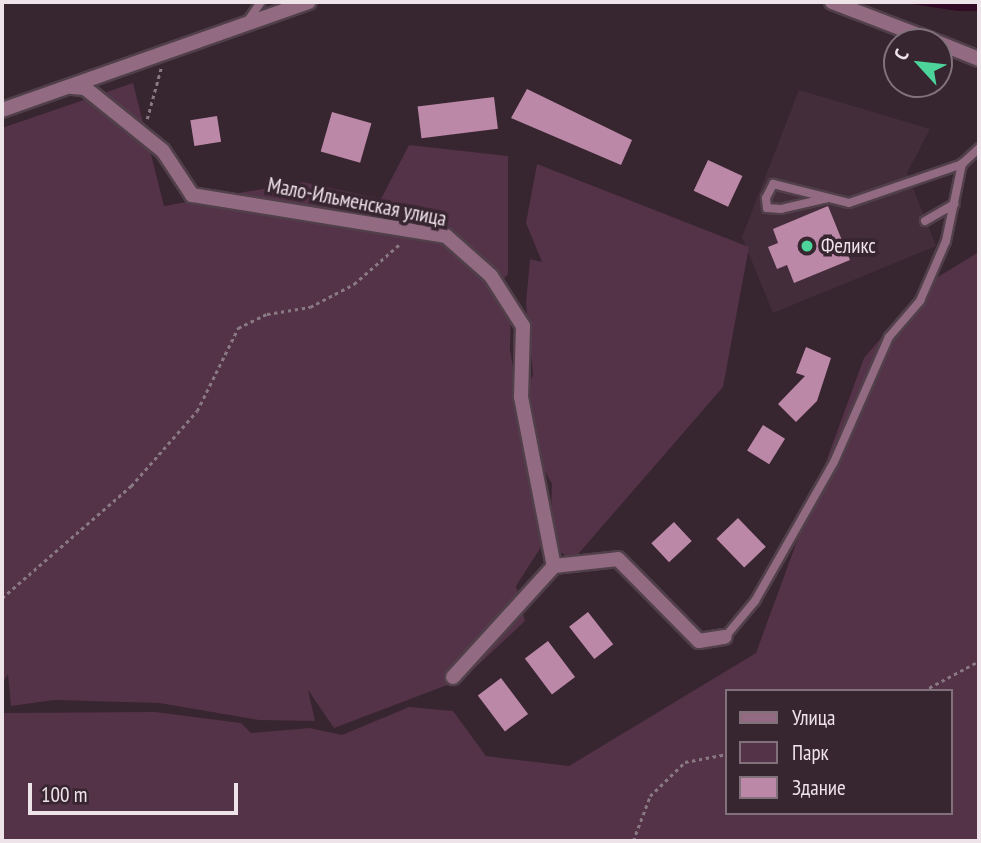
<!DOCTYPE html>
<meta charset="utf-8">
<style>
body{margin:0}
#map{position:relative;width:981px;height:843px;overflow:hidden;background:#372530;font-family:"PT Sans Narrow",sans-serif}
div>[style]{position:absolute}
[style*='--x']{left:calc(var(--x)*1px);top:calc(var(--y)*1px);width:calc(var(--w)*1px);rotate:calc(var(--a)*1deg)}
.built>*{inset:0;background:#442d3b}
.green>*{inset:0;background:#543248}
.water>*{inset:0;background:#320a26}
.building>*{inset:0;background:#bc88a8;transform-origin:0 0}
.path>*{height:2.5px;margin-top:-1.25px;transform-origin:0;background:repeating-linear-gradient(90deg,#887982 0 3.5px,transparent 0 7px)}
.roads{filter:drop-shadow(2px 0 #51404a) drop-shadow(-2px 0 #51404a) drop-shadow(0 2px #51404a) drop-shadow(0 -2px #51404a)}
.lane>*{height:8px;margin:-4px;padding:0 4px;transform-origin:4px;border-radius:4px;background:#926b83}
.street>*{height:14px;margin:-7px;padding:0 7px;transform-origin:7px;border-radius:7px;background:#926b83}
.dots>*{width:19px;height:19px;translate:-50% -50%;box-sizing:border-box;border:4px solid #372530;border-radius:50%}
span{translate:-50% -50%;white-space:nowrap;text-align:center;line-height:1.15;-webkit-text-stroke:7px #372530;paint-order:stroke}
.street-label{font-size:21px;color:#efe3ea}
.poi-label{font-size:21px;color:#efe3ea}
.left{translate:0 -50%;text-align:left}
.frame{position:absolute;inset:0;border:4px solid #efe3ea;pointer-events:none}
.legend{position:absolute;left:725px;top:689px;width:228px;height:126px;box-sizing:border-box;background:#372530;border:2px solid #81717a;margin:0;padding:9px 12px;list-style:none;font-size:21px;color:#efe3ea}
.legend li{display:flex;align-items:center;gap:14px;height:35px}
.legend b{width:35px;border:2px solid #81717a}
.north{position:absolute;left:883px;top:28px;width:70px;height:70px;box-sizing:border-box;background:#372530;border:2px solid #81717a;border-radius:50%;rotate:297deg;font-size:19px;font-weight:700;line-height:28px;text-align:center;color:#efe3ea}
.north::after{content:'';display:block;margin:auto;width:24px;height:32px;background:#4cd49b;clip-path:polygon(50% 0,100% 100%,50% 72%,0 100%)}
.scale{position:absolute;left:28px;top:783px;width:210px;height:32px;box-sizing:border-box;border:4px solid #efe3ea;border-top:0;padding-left:9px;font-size:21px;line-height:24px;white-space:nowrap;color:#efe3ea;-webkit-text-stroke:5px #372530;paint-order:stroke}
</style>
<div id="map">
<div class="built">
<div style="clip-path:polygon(799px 90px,930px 129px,907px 173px,936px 246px,773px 313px,742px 237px)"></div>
</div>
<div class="green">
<div style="clip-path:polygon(133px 83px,164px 206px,303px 182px,381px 199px,409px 145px,508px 156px,508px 274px,495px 288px,511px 303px,510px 349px,520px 412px,533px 374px,526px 303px,530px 259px,542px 262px,526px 223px,537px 164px,749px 247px,723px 387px,573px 560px,550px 546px,552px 484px,523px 432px,543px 544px,516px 586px,525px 621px,463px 679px,334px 728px,308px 690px,315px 721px,259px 720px,159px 703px,54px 700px,11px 706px,8px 674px,2px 684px,2px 128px)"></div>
<div style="clip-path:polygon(evenodd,979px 252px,979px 841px,2px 841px,2px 713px,155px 712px,241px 723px,251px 733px,310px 728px,342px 735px,409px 707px,453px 711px,486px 756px,569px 766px,756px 653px,864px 358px,928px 283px,979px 252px,727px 691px,951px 691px,951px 813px,727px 813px,727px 691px)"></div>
</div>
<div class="water">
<div style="clip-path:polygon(899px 2px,979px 2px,979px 11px,958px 11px)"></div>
</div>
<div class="building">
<div style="clip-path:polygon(527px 89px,632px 140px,621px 165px,511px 118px)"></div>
<div style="left:494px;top:97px;width:32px;height:77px;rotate:83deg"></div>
<div style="left:332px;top:112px;width:41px;height:41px;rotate:16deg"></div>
<div style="left:217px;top:116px;width:26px;height:27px;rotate:81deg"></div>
<div style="left:708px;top:160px;width:38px;height:34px;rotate:25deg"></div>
<div style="clip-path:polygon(828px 206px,850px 260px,794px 283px,787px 265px,777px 269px,768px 247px,778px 243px,773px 229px)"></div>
<div style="clip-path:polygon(806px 347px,831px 358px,817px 401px,796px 422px,778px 404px,805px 376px,796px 373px)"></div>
<div style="left:763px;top:425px;width:26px;height:30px;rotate:32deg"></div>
<div style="left:738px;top:518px;width:40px;height:30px;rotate:46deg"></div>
<div style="left:674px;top:522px;width:26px;height:31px;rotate:47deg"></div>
<div style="left:588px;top:612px;width:41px;height:24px;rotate:52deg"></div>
<div style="left:548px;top:641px;width:45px;height:29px;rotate:53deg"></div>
<div style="left:501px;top:678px;width:45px;height:29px;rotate:53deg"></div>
</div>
<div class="path">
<div style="--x:147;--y:119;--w:53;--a:-74.6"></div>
<div style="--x:2;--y:598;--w:171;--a:-41"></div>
<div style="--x:131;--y:486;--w:100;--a:-48.7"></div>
<div style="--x:197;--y:411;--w:93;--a:-63.7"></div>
<div style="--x:238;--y:328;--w:32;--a:-26"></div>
<div style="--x:267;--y:314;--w:44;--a:-9.2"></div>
<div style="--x:310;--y:307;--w:50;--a:-27.6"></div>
<div style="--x:354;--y:284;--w:62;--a:-41.1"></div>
<div style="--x:923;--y:691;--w:64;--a:-28.2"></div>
<div style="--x:633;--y:841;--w:48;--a:-69.3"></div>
<div style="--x:650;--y:796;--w:49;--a:-44.2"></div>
<div style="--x:685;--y:762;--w:43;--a:-10.8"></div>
</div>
<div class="roads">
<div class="lane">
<div style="--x:247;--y:22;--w:24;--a:-55"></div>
<div style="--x:828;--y:198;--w:48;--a:166.8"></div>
<div style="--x:781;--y:209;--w:14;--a:-176"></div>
<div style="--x:767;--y:208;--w:10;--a:-96"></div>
<div style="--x:766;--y:198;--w:16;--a:-63"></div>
<div style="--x:773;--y:184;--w:78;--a:14"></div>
<div style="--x:849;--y:203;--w:120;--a:-19"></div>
<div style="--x:962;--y:164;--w:23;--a:-43"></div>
<div style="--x:925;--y:221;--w:34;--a:-30"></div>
<div style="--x:725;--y:637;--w:47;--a:-50.2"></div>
<div style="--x:755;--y:601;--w:160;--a:-60.4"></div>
<div style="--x:834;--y:462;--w:137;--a:-66.3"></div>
<div style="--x:889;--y:337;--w:48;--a:-49.3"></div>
<div style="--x:920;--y:301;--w:65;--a:-66.6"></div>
<div style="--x:946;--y:241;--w:79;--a:-78.3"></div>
</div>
<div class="street">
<div style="--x:832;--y:2;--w:111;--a:21"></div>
<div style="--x:939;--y:43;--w:43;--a:21.8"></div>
<div style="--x:72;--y:87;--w:13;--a:4"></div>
<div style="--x:85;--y:88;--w:100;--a:38.9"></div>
<div style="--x:163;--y:151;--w:53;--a:56.6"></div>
<div style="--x:192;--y:195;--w:257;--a:9.2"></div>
<div style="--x:446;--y:236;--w:60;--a:41.6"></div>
<div style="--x:491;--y:276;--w:59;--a:57.4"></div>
<div style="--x:523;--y:326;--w:71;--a:91.6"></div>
<div style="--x:521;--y:397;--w:172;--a:79"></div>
<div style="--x:554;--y:566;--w:64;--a:-6.2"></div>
<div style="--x:618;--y:559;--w:115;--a:45.4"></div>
<div style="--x:699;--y:641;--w:26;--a:-9"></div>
<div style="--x:2;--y:110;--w:325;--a:-19.4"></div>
<div style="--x:453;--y:677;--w:150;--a:-47.7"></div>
</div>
</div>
<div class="dots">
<div style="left:807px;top:246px;background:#4cd49b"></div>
</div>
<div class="street-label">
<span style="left:357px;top:202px;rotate:11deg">Мало-Ильменская улица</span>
</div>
<div class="poi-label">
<span class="left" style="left:821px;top:246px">Феликс</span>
</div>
<div class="frame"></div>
<ul class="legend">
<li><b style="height:9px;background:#926b83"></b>Улица</li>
<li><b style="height:19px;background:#543248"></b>Парк</li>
<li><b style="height:19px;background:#bc88a8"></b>Здание</li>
</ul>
<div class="north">С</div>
<div class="scale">100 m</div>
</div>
